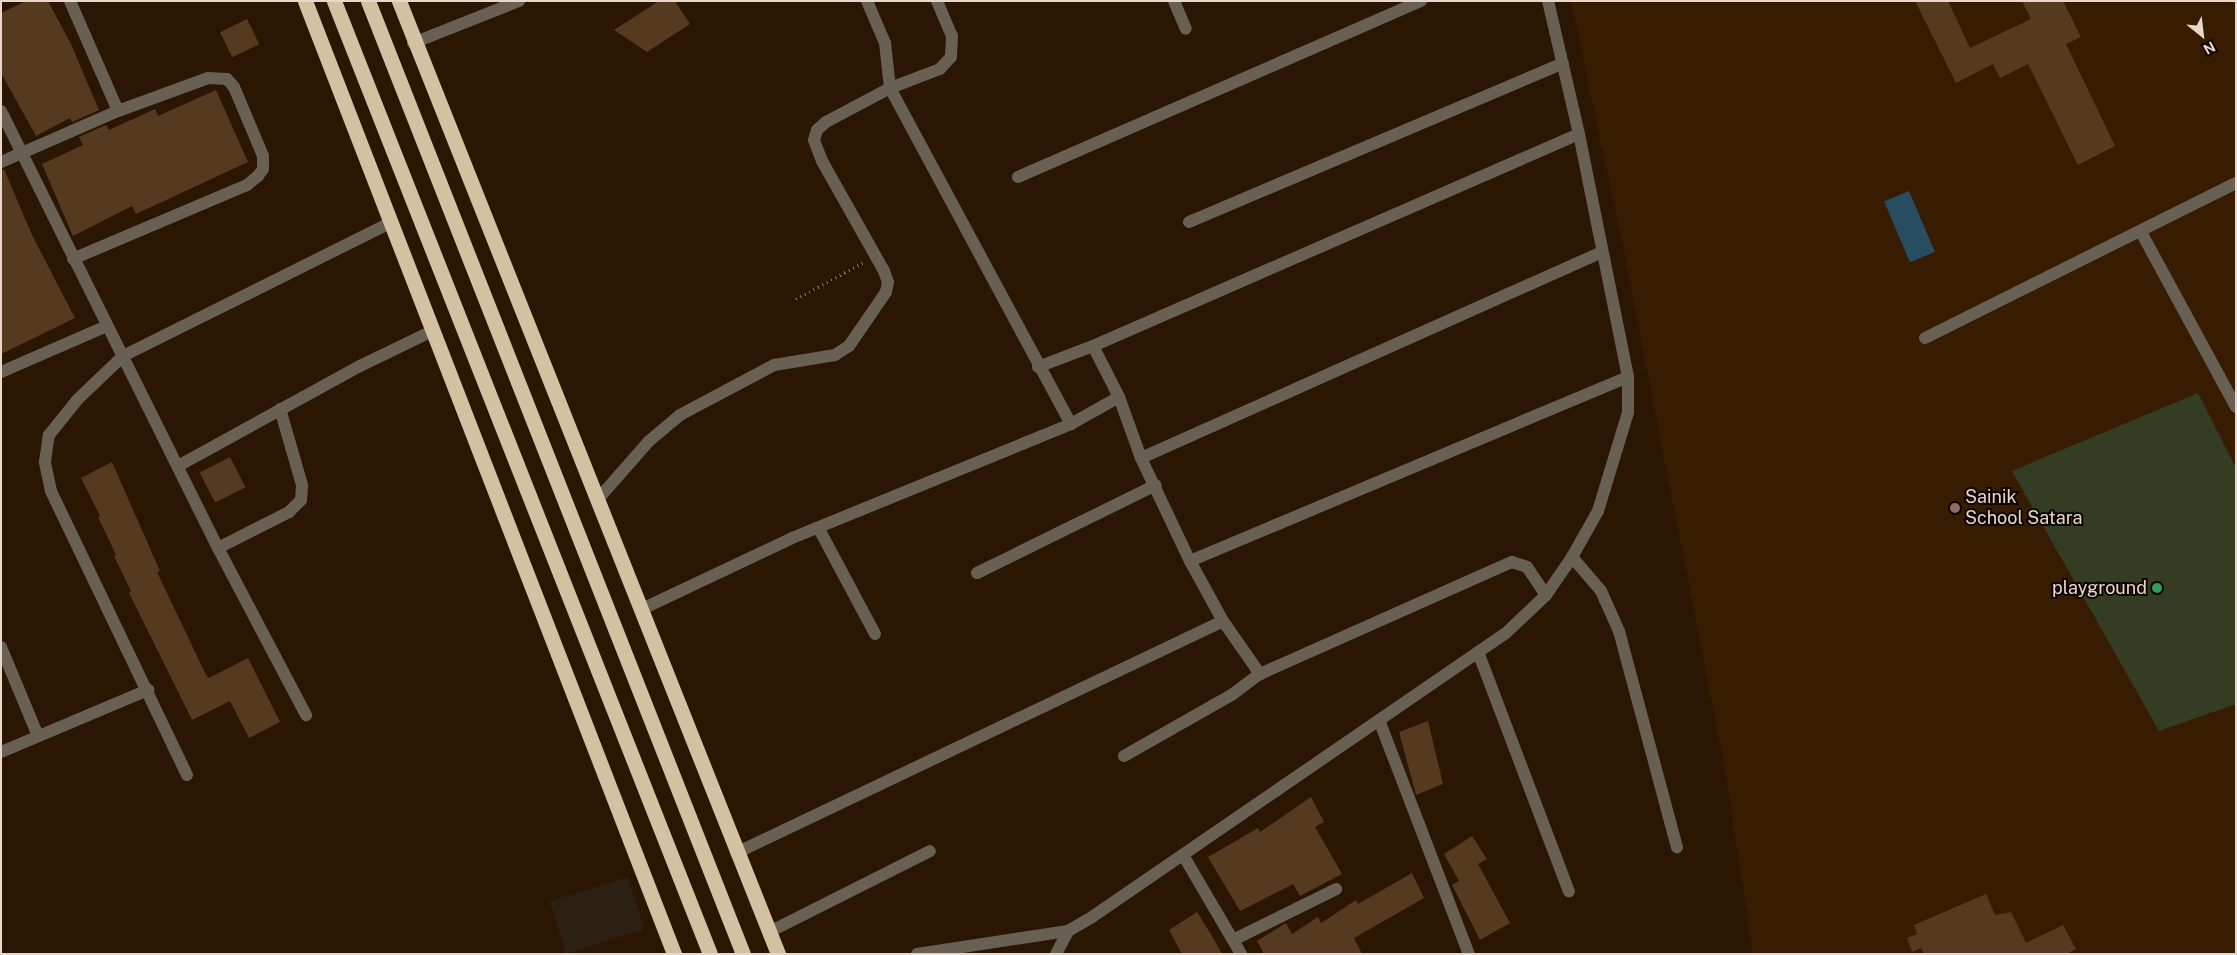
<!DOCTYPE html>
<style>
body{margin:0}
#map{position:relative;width:2237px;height:955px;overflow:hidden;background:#2b1503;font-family:"Public Sans",sans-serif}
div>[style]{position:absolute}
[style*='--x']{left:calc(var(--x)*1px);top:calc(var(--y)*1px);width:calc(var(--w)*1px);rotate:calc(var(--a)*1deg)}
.industrial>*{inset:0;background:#2c2012;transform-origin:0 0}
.built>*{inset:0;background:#381c02}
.green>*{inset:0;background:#353c24}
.water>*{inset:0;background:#274d61;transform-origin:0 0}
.building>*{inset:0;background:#553a1f;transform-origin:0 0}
.path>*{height:3px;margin-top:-1.5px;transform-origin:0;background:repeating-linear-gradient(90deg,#927f71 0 1px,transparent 0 5px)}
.minor>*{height:12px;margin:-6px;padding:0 6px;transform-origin:6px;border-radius:6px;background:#676053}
.highway>*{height:15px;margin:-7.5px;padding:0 7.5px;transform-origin:7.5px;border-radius:7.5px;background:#d3c1a1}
.dots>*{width:14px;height:14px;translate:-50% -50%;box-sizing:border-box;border:2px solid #0d0401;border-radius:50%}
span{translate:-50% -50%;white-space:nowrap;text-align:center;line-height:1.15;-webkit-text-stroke:4px #0d0401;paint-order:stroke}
.poi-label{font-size:18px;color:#e8d8cc}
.left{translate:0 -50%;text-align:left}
.right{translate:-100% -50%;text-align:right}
.frame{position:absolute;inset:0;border:2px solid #e8d8cc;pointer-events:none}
.north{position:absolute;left:2177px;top:10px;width:50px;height:50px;-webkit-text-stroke:4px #0d0401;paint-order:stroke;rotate:151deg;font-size:14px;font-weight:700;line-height:20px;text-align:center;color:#e8d8cc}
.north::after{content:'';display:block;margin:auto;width:18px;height:22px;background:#e8d8cc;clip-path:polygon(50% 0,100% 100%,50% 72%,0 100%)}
</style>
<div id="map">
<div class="industrial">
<div style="left:628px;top:877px;width:55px;height:82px;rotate:73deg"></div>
</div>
<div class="built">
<div style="clip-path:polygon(1571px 1px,2236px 1px,2236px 954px,1753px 954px,1726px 775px,1622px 242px)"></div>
</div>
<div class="green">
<div style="clip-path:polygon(2198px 393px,2236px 468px,2236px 704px,2159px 731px,2012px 471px)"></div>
</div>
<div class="water">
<div style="left:1909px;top:191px;width:66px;height:27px;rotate:67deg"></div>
</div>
<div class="building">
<div style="clip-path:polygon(26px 1px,48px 1px,71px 44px,99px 110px,72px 122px,70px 118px,36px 136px,1px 73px,1px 13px)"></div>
<div style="clip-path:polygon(659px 1px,675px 1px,690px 24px,647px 52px,614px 30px)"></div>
<div style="clip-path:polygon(1915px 1px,1948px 1px,1970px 48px,2031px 19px,2022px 1px,2063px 1px,2081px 37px,2066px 44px,2115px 146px,2078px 165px,2028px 64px,2000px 78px,1993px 64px,1956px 83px)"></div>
<div style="left:247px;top:19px;width:28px;height:30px;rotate:64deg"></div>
<div style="clip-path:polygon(216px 90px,248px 162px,136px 214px,132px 206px,73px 236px,42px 164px,83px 145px,79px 137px,106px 125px,109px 130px,155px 109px,158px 116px)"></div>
<div style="clip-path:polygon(4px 169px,32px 235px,75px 318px,1px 354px,1px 170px)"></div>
<div style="left:230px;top:457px;width:34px;height:34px;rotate:63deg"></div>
<div style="clip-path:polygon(112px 462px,160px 571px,157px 572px,206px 675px,209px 678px,248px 658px,280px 722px,249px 738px,230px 701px,192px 720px,129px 593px,131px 591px,114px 556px,116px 555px,98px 517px,100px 516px,81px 478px)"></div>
<div style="clip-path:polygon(1428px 721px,1443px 784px,1416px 795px,1399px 732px)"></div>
<div style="clip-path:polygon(1311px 797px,1324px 822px,1315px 827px,1342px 874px,1300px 896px,1293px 884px,1240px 911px,1208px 857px,1258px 828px,1260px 832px)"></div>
<div style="clip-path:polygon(1472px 836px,1487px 859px,1478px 864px,1510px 923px,1480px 940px,1452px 885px,1459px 881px,1444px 854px)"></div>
<div style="clip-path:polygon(1412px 873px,1424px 898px,1354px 938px,1362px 954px,1264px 954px,1257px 941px,1286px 923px,1292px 934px,1318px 917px,1321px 923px,1356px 900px,1358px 904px)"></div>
<div style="clip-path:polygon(1986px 894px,1995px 915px,2011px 912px,2026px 943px,2063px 925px,2076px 949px,2066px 954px,1924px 954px,1921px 948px,1912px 952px,1907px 938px,1917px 934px,1914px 925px)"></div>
<div style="clip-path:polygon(1197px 912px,1212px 936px,1222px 954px,1182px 954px,1169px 930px)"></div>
</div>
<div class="path">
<div style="--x:796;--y:299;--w:77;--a:-28.6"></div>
</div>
<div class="minor">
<div style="--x:70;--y:1;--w:120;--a:66.4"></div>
<div style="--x:937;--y:1;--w:38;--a:67"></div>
<div style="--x:952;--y:36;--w:21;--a:93"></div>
<div style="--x:951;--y:57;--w:16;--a:133"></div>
<div style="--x:940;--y:69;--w:53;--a:159.2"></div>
<div style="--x:890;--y:88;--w:382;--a:61.7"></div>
<div style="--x:1174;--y:1;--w:30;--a:67"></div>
<div style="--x:413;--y:43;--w:114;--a:-21.6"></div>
<div style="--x:1;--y:111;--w:488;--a:63.6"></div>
<div style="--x:218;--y:548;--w:189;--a:62.2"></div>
<div style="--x:1;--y:162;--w:128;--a:-23.6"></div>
<div style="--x:118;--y:111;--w:96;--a:-20.1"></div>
<div style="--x:208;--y:78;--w:19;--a:3"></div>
<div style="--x:227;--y:79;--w:11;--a:49"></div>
<div style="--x:234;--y:87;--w:75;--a:67.2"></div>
<div style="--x:263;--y:156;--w:13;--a:90"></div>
<div style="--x:263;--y:169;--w:9;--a:126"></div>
<div style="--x:258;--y:176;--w:14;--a:141"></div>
<div style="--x:247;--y:185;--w:189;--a:157"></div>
<div style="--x:1018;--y:177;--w:440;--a:-23.6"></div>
<div style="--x:1189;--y:222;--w:406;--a:-23"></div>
<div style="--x:2141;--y:232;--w:199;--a:61.5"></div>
<div style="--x:1925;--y:338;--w:347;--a:-26.5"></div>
<div style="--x:1093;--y:346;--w:530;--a:-23.57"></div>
<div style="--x:1038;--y:367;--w:59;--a:-20.9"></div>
<div style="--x:1093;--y:346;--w:57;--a:63"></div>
<div style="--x:1119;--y:397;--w:65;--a:70.2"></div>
<div style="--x:1141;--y:458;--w:114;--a:64.6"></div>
<div style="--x:1190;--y:561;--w:68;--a:61.2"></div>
<div style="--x:1223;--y:621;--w:65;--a:55.1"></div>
<div style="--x:1260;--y:674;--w:276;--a:-24"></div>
<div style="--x:1512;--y:562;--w:16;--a:18"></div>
<div style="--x:1527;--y:567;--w:34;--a:56"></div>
<div style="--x:1;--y:372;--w:116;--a:-23.5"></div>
<div style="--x:1141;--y:458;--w:505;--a:-24.08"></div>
<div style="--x:178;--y:466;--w:208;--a:-28.8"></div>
<div style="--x:360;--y:366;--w:80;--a:-25.9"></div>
<div style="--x:599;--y:498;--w:76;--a:-48.7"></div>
<div style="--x:649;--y:441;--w:40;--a:-40"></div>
<div style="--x:680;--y:415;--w:106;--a:-28"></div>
<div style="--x:774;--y:365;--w:62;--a:-9.3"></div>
<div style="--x:835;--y:355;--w:17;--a:-33"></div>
<div style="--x:849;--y:346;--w:65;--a:-55.6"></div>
<div style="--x:886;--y:292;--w:10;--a:-79"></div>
<div style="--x:888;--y:282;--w:12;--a:-110"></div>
<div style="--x:884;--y:271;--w:126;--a:-119.4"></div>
<div style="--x:822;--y:161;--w:22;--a:-111"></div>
<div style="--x:814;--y:140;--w:10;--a:-73"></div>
<div style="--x:817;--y:130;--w:12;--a:-42"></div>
<div style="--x:826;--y:122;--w:72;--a:-28"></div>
<div style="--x:890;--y:88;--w:45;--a:-96.3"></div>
<div style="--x:885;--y:43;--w:46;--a:-113.2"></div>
<div style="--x:819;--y:529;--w:119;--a:61.9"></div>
<div style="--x:218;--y:548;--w:80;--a:-26.9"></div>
<div style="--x:289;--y:512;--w:17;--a:-45"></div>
<div style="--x:301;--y:500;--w:15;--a:-86"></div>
<div style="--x:302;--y:485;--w:79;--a:-106.1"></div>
<div style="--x:1572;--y:557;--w:45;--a:49.5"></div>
<div style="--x:1601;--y:591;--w:44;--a:65.8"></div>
<div style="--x:1619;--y:631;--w:224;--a:75"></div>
<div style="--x:1190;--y:561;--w:475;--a:-22.8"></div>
<div style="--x:977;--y:573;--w:199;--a:-26.2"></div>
<div style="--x:642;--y:609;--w:166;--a:-25.3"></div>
<div style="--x:792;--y:538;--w:301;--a:-22.2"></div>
<div style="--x:1071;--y:424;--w:55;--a:-29.4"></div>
<div style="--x:1;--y:647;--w:96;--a:67.4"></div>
<div style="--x:1478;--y:652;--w:256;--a:69.2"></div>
<div style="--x:1379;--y:720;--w:251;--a:69"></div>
<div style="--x:1;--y:752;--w:160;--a:-22.9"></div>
<div style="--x:1124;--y:756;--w:125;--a:-29.6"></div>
<div style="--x:1233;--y:694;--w:34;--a:-37"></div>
<div style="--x:187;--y:775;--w:315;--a:-115.6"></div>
<div style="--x:51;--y:491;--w:30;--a:-102"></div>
<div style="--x:45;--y:462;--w:27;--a:-82"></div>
<div style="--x:49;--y:435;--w:45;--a:-51.3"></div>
<div style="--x:77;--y:400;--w:64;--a:-43.7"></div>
<div style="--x:123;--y:356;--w:298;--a:-26.5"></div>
<div style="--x:736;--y:853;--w:539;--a:-25.47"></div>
<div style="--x:1183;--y:855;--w:115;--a:59.6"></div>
<div style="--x:769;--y:932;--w:180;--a:-26.7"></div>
<div style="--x:1233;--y:940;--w:115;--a:-26.3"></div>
<div style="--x:917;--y:954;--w:153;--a:-8.7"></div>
<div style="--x:1068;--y:931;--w:28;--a:-30"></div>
<div style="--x:1092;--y:917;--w:502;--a:-34.45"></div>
<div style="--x:1506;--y:633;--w:55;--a:-43.5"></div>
<div style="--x:1546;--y:595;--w:46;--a:-55.6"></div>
<div style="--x:1572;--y:557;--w:53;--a:-60.5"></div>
<div style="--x:1598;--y:511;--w:103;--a:-73.1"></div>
<div style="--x:1628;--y:412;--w:35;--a:-90"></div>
<div style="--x:1628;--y:377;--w:248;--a:-101.4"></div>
<div style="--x:1579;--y:134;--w:137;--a:-103.1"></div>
<div style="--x:1056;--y:954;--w:26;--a:-62"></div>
</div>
<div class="highway">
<div style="--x:305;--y:1;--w:1022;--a:68.83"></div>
<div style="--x:334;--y:1;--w:1024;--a:68.47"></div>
<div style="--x:368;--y:1;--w:1024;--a:68.52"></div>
<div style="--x:399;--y:1;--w:1026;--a:68.31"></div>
</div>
<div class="dots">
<div style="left:1955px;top:508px;background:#8d6e63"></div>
<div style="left:2157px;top:588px;background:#2e9e5b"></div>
</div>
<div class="poi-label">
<span class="left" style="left:1965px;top:508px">Sainik<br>School Satara</span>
<span class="right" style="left:2147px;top:588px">playground</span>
</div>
<div class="frame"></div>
<div class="north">N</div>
</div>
